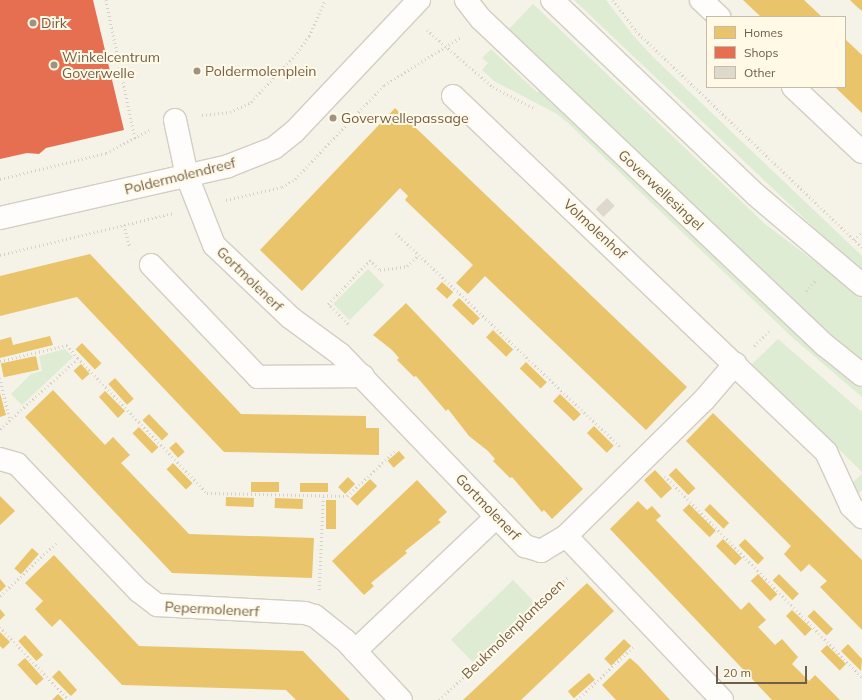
<!DOCTYPE html>
<style>
body{margin:0}
#map{position:relative;width:862px;height:700px;overflow:hidden;background:#f5f2e7;font-family:Mulish,sans-serif}
div>[style]{position:absolute}
[style*='--x']{left:calc(var(--x)*1px);top:calc(var(--y)*1px);width:calc(var(--w)*1px);rotate:calc(var(--a)*1deg)}
.green>*{inset:0;background:#ddecd2;transform-origin:0 0}
.homes>*{inset:0;background:#e9c46a;transform-origin:0 0}
.shops>*{inset:0;background:#e76f51}
.building>*{inset:0;background:#ded8cd;transform-origin:0 0}
.path>*{height:2.5px;margin-top:-1.25px;transform-origin:0;background:repeating-linear-gradient(90deg,#d7d0c9 0 1px,transparent 0 4px)}
.roads{filter:drop-shadow(1px 0 #d3cec2) drop-shadow(-1px 0 #d3cec2) drop-shadow(0 1px #d3cec2) drop-shadow(0 -1px #d3cec2)}
.minor>*{height:22px;margin:-11px;padding:0 11px;transform-origin:11px;border-radius:11px;background:#fefdfb}
.tertiary>*{height:22px;margin:-11px;padding:0 11px;transform-origin:11px;border-radius:11px;background:#fefdfb}
.secondary>*{height:22px;margin:-11px;padding:0 11px;transform-origin:11px;border-radius:11px;background:#fefdfb}
.dots>*{width:11px;height:11px;translate:-50% -50%;box-sizing:border-box;border:2px solid #fff9e6;border-radius:50%}
span{translate:-50% -50%;white-space:nowrap;text-align:center;line-height:1.15;-webkit-text-stroke:4px #fff9e6;paint-order:stroke}
.poi-label{font-size:14px;color:#715e49}
.left{translate:0 -50%;text-align:left}
.street-label{font-size:14px;color:#715e49}
.legend{position:absolute;left:706px;top:16px;width:140px;height:72px;box-sizing:border-box;background:#fff9e6;border:1px solid #c6bba7;margin:0;padding:5px 7px;list-style:none;font-size:12px;color:#715e49}
.legend li{display:flex;align-items:center;gap:8px;height:20px}
.legend b{width:20px;border:1px solid #c6bba7}
.scale{position:absolute;left:716px;top:666px;width:91px;height:18px;box-sizing:border-box;border:2px solid #715e49;border-top:0;padding-left:5px;font-size:12px;line-height:14px;white-space:nowrap;color:#715e49;-webkit-text-stroke:3px #fff9e6;paint-order:stroke}
</style>
<div id="map">
<div class="green">
<div style="clip-path:polygon(574px 0,606px 0,632px 34px,654px 58px,862px 256px,862px 273px)"></div>
<div style="clip-path:polygon(533px 4px,765px 224px,862px 297px,862px 362px,834px 340px,507px 31px)"></div>
<div style="clip-path:polygon(491px 49px,537px 92px,544px 90px,862px 385px,862px 397px,794px 339px,568px 123px,557px 114px,494px 81px,482px 70px,488px 63px,482px 58px)"></div>
<div style="left:368px;top:269px;width:23px;height:49px;rotate:45deg"></div>
<div style="clip-path:polygon(778px 339px,862px 412px,862px 472px,752px 364px)"></div>
<div style="clip-path:polygon(65px 349px,73px 357px,22px 405px,11px 394px,31px 374px,42px 371px,39px 356px)"></div>
<div style="clip-path:polygon(862px 474px,862px 490px,857px 495px,851px 484px)"></div>
<div style="left:513px;top:580px;width:32px;height:86px;rotate:46deg"></div>
</div>
<div class="homes">
<div style="clip-path:polygon(743px 0,804px 0,822px 17px,761px 17px)"></div>
<div style="clip-path:polygon(850px 0,862px 0,862px 11px,856px 6px)"></div>
<div style="clip-path:polygon(845px 39px,862px 55px,862px 113px,835px 87px,845px 87px)"></div>
<div style="clip-path:polygon(395px 108px,687px 387px,646px 430px,485px 276px,468px 294px,456px 283px,473px 265px,405px 200px,408px 196px,400px 188px,302px 291px,260px 250px)"></div>
<div style="clip-path:polygon(90px 254px,241px 414px,366px 416px,366px 428px,379px 428px,379px 455px,224px 452px,77px 297px,0 316px,0 276px)"></div>
<div style="left:442px;top:282px;width:15px;height:9px;rotate:42deg"></div>
<div style="left:459px;top:298px;width:29px;height:10px;rotate:44deg"></div>
<div style="clip-path:polygon(406px 303px,583px 489px,552px 519px,544px 510px,542px 512px,512px 477px,510px 478px,493px 461px,495px 459px,488px 451px,469px 436px,448px 409px,446px 411px,416px 376px,414px 377px,397px 360px,399px 358px,392px 350px,373px 335px)"></div>
<div style="left:493px;top:330px;width:28px;height:10px;rotate:44deg"></div>
<div style="clip-path:polygon(50px 336px,53px 345px,0 358px,0 340px,11px 337px,13px 345px)"></div>
<div style="left:82px;top:343px;width:28px;height:9px;rotate:46deg"></div>
<div style="left:36px;top:356px;width:14px;height:36px;rotate:78deg"></div>
<div style="left:526px;top:362px;width:29px;height:9px;rotate:44deg"></div>
<div style="left:81px;top:364px;width:13px;height:10px;rotate:48deg"></div>
<div style="left:115px;top:378px;width:28px;height:9px;rotate:48deg"></div>
<div style="clip-path:polygon(53px 390px,105px 445px,113px 437px,130px 455px,121px 463px,189px 534px,314px 538px,312px 578px,172px 573px,25px 417px)"></div>
<div style="clip-path:polygon(105px 391px,125px 411px,118px 418px,99px 397px)"></div>
<div style="clip-path:polygon(0 393px,6px 415px,0 417px)"></div>
<div style="left:560px;top:394px;width:29px;height:10px;rotate:44deg"></div>
<div style="clip-path:polygon(713px 413px,862px 560px,862px 630px,820px 587px,827px 581px,809px 564px,801px 572px,784px 554px,791px 546px,686px 441px)"></div>
<div style="left:149px;top:414px;width:28px;height:9px;rotate:46deg"></div>
<div style="left:594px;top:426px;width:28px;height:10px;rotate:45deg"></div>
<div style="left:139px;top:427px;width:28px;height:9px;rotate:46deg"></div>
<div style="left:176px;top:442px;width:13px;height:9px;rotate:48deg"></div>
<div style="left:399px;top:451px;width:9px;height:15px;rotate:49deg"></div>
<div style="left:173px;top:463px;width:28px;height:9px;rotate:46deg"></div>
<div style="left:676px;top:468px;width:28px;height:10px;rotate:46deg"></div>
<div style="left:655px;top:470px;width:25px;height:15px;rotate:47deg"></div>
<div style="left:348px;top:477px;width:10px;height:14px;rotate:45deg"></div>
<div style="left:370px;top:479px;width:10px;height:28px;rotate:45deg"></div>
<div style="clip-path:polygon(417px 480px,447px 512px,438px 520px,441px 522px,405px 551px,407px 553px,371px 583px,374px 586px,364px 595px,332px 561px)"></div>
<div style="left:251px;top:482px;width:28px;height:10px"></div>
<div style="left:300px;top:483px;width:28px;height:9px"></div>
<div style="clip-path:polygon(0 496px,15px 511px,0 525px)"></div>
<div style="left:226px;top:497px;width:28px;height:9px;rotate:2deg"></div>
<div style="left:275px;top:498px;width:28px;height:10px;rotate:2deg"></div>
<div style="left:326px;top:500px;width:10px;height:29px"></div>
<div style="clip-path:polygon(638px 501px,647px 510px,652px 506px,661px 516px,656px 520px,741px 610px,749px 602px,766px 620px,758px 627px,775px 645px,782px 639px,798px 657px,792px 664px,809px 681px,815px 675px,840px 700px,772px 700px,610px 529px)"></div>
<div style="left:689px;top:504px;width:38px;height:9px;rotate:45deg"></div>
<div style="left:710px;top:504px;width:27px;height:8px;rotate:45deg"></div>
<div style="left:723px;top:539px;width:27px;height:10px;rotate:45deg"></div>
<div style="left:745px;top:539px;width:27px;height:9px;rotate:45deg"></div>
<div style="left:32px;top:548px;width:9px;height:27px;rotate:41deg"></div>
<div style="clip-path:polygon(54px 555px,139px 646px,303px 651px,350px 700px,296px 700px,286px 690px,122px 685px,60px 619px,52px 627px,35px 609px,43px 601px,25px 583px)"></div>
<div style="left:758px;top:574px;width:28px;height:10px;rotate:46deg"></div>
<div style="left:779px;top:574px;width:28px;height:9px;rotate:45deg"></div>
<div style="clip-path:polygon(0 579px,6px 586px,0 592px)"></div>
<div style="clip-path:polygon(587px 583px,614px 611px,542px 680px,521px 700px,463px 700px)"></div>
<div style="clip-path:polygon(0 609px,5px 615px,0 620px)"></div>
<div style="clip-path:polygon(792px 610px,812px 629px,805px 636px,786px 616px)"></div>
<div style="left:814px;top:610px;width:27px;height:9px;rotate:45deg"></div>
<div style="clip-path:polygon(0 632px,10px 642px,3px 649px,0 646px)"></div>
<div style="left:25px;top:635px;width:27px;height:9px;rotate:48deg"></div>
<div style="left:624px;top:639px;width:10px;height:28px;rotate:45deg"></div>
<div style="clip-path:polygon(848px 644px,862px 659px,861px 671px,841px 651px)"></div>
<div style="left:827px;top:645px;width:27px;height:9px;rotate:45deg"></div>
<div style="left:25px;top:658px;width:28px;height:10px;rotate:48deg"></div>
<div style="clip-path:polygon(630px 658px,638px 665px,670px 700px,616px 700px,602px 685px)"></div>
<div style="clip-path:polygon(59px 670px,77px 690px,71px 696px,52px 677px)"></div>
<div style="left:589px;top:673px;width:9px;height:28px;rotate:49deg"></div>
<div style="clip-path:polygon(58px 694px,64px 700px,52px 700px)"></div>
</div>
<div class="shops">
<div style="clip-path:polygon(0 0,93px 0,124px 130px,46px 148px,39px 154px,27px 153px,0 159px)"></div>
</div>
<div class="building">
<div style="left:607px;top:198px;width:11px;height:16px;rotate:45deg"></div>
</div>
<div class="path">
<div style="--x:106;--y:0;--w:141;--a:78.1"></div>
<div style="--x:613;--y:0;--w:39;--a:53"></div>
<div style="--x:636;--y:31;--w:313;--a:43.7"></div>
<div style="--x:427;--y:30;--w:87;--a:40.8"></div>
<div style="--x:493;--y:87;--w:46;--a:27.1"></div>
<div style="--x:202;--y:115;--w:28;--a:-6"></div>
<div style="--x:230;--y:112;--w:23;--a:-25"></div>
<div style="--x:251;--y:102;--w:67;--a:-46.8"></div>
<div style="--x:297;--y:53;--w:21;--a:-55"></div>
<div style="--x:309;--y:36;--w:39;--a:-66"></div>
<div style="--x:0;--y:179;--w:109;--a:-13.8"></div>
<div style="--x:106;--y:153;--w:49;--a:-28.1"></div>
<div style="--x:226;--y:200;--w:57;--a:-13.1"></div>
<div style="--x:282;--y:187;--w:15;--a:-32"></div>
<div style="--x:295;--y:179;--w:129;--a:-46.6"></div>
<div style="--x:384;--y:85;--w:91;--a:-31.9"></div>
<div style="--x:124;--y:225;--w:24;--a:75"></div>
<div style="--x:396;--y:233;--w:309;--a:43.6"></div>
<div style="--x:854;--y:240;--w:11;--a:-45"></div>
<div style="--x:0;--y:255;--w:178;--a:-13.6"></div>
<div style="--x:806;--y:291;--w:15;--a:-48"></div>
<div style="--x:348;--y:324;--w:28;--a:-135"></div>
<div style="--x:328;--y:304;--w:61;--a:-46.3"></div>
<div style="--x:370;--y:260;--w:14;--a:45"></div>
<div style="--x:380;--y:270;--w:27;--a:-8"></div>
<div style="--x:407;--y:266;--w:16;--a:-43"></div>
<div style="--x:754;--y:346;--w:23;--a:-45"></div>
<div style="--x:0;--y:361;--w:69;--a:-13.4"></div>
<div style="--x:67;--y:345;--w:17;--a:50"></div>
<div style="--x:0;--y:378;--w:43;--a:76.6"></div>
<div style="--x:0;--y:429;--w:105;--a:-42.3"></div>
<div style="--x:78;--y:358;--w:187;--a:46.3"></div>
<div style="--x:207;--y:493;--w:140;--a:1.2"></div>
<div style="--x:347;--y:496;--w:67;--a:-43.2"></div>
<div style="--x:665;--y:476;--w:281;--a:45.6"></div>
<div style="--x:319;--y:590;--w:93;--a:-87.5"></div>
<div style="--x:0;--y:596;--w:77;--a:-43.4"></div>
<div style="--x:0;--y:627;--w:100;--a:46.6"></div>
<div style="--x:439;--y:700;--w:178;--a:-43.6"></div>
<div style="--x:577;--y:700;--w:79;--a:-43.5"></div>
</div>
<div class="roads">
<div class="minor">
<div style="--x:701;--y:0;--w:25;--a:43"></div>
<div style="--x:793;--y:87;--w:95;--a:43.3"></div>
<div style="--x:453;--y:96;--w:516;--a:43.66"></div>
<div style="--x:826;--y:452;--w:60;--a:65.2"></div>
<div style="--x:851;--y:506;--w:16;--a:45"></div>
<div style="--x:175;--y:120;--w:57;--a:77.9"></div>
<div style="--x:187;--y:176;--w:74;--a:68.6"></div>
<div style="--x:214;--y:245;--w:106;--a:43.5"></div>
<div style="--x:291;--y:318;--w:61;--a:36.3"></div>
<div style="--x:340;--y:354;--w:267;--a:46.1"></div>
<div style="--x:525;--y:546;--w:17;--a:17"></div>
<div style="--x:541;--y:551;--w:29;--a:-31"></div>
<div style="--x:566;--y:536;--w:226;--a:46.4"></div>
<div style="--x:151;--y:265;--w:155;--a:46.3"></div>
<div style="--x:258;--y:377;--w:105;--a:-0.5"></div>
<div style="--x:0;--y:459;--w:18;--a:16"></div>
<div style="--x:17;--y:464;--w:176;--a:46.2"></div>
<div style="--x:139;--y:591;--w:23;--a:38"></div>
<div style="--x:157;--y:605;--w:148;--a:3.1"></div>
<div style="--x:305;--y:613;--w:10;--a:17"></div>
<div style="--x:315;--y:616;--w:38;--a:39"></div>
<div style="--x:345;--y:640;--w:82;--a:47"></div>
<div style="--x:566;--y:536;--w:194;--a:-44.6"></div>
<div style="--x:704;--y:400;--w:48;--a:-49.3"></div>
<div style="--x:355;--y:651;--w:195;--a:-43.5"></div>
</div>
<div class="tertiary">
<div style="--x:0;--y:218;--w:234;--a:-12.8"></div>
<div style="--x:228;--y:166;--w:49;--a:-21.4"></div>
<div style="--x:274;--y:148;--w:26;--a:-39"></div>
<div style="--x:294;--y:132;--w:182;--a:-46.6"></div>
</div>
<div class="secondary">
<div style="--x:466;--y:0;--w:24;--a:52"></div>
<div style="--x:481;--y:19;--w:475;--a:43.5"></div>
<div style="--x:826;--y:346;--w:46;--a:38.9"></div>
<div style="--x:552;--y:0;--w:282;--a:43.7"></div>
<div style="--x:756;--y:195;--w:139;--a:40.3"></div>
</div>
</div>
<div class="dots">
<div style="left:33px;top:23px;background:#9f9280"></div>
<div style="left:54px;top:65px;background:#9f9280"></div>
<div style="left:197px;top:71px;background:#9f9280"></div>
<div style="left:333px;top:118px;background:#9f9280"></div>
</div>
<div class="poi-label">
<span class="left" style="left:41px;top:23px">Dirk</span>
<span class="left" style="left:62px;top:65px">Winkelcentrum<br>Goverwelle</span>
<span class="left" style="left:205px;top:71px">Poldermolenplein</span>
<span class="left" style="left:341px;top:118px">Goverwellepassage</span>
</div>
<div class="street-label">
<span style="left:180px;top:176px;rotate:-14deg">Poldermolendreef</span>
<span style="left:661px;top:190px;rotate:43deg">Goverwellesingel</span>
<span style="left:595px;top:229px;rotate:43deg">Volmolenhof</span>
<span style="left:250px;top:279px;rotate:44deg">Gortmolenerf</span>
<span style="left:488px;top:507px;rotate:46deg">Gortmolenerf</span>
<span style="left:212px;top:609px;rotate:3deg">Pepermolenerf</span>
<span style="left:513px;top:629px;rotate:-44deg">Beukmolenplantsoen</span>
</div>
<ul class="legend">
<li><b style="height:11px;background:#e9c46a"></b>Homes</li>
<li><b style="height:11px;background:#e76f51"></b>Shops</li>
<li><b style="height:11px;background:#ded8cd"></b>Other</li>
</ul>
<div class="scale">20 m</div>
</div>
